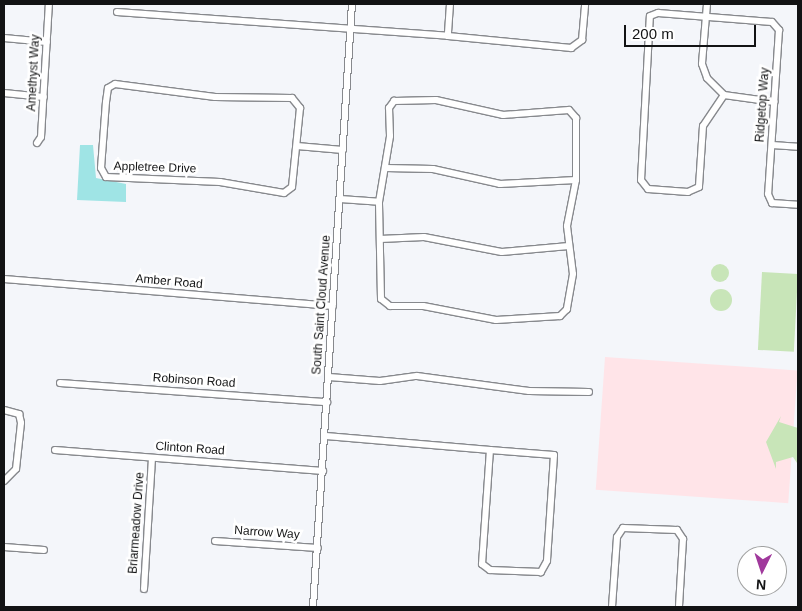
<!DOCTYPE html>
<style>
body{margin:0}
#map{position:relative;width:802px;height:611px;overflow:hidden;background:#f4f6fa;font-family:Helvetica,sans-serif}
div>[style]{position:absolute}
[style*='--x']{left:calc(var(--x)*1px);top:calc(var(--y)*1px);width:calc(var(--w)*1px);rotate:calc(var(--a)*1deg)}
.education>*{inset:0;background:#ffe4e8;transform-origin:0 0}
.green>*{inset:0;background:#c8e5b8;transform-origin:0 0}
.round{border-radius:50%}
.water>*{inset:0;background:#9fe4e5}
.roads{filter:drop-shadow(1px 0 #87898d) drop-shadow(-1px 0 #87898d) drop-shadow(0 1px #87898d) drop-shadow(0 -1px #87898d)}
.minor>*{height:6px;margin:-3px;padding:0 3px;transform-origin:3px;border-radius:3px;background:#fff}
span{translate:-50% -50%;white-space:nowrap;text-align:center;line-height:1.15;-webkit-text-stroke:5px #fff;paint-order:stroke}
.street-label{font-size:12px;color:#121314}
.frame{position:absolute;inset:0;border:5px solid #121314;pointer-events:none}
.north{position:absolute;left:737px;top:546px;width:50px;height:50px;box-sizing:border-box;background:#fff;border:1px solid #a0a1a1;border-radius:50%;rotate:184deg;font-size:14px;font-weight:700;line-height:20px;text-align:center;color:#121314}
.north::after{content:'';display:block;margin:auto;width:18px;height:22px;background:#a0399c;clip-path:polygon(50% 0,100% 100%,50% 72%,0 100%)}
.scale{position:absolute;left:624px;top:25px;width:132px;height:22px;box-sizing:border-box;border:2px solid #121314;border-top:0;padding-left:6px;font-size:15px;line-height:18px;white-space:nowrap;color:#121314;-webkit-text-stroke:4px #fff;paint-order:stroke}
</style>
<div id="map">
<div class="education">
<div style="left:605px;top:357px;width:193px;height:133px;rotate:4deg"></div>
</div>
<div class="green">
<div class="round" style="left:711px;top:264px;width:18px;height:18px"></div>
<div style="left:762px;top:272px;width:36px;height:78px;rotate:3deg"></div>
<div class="round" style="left:710px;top:289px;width:22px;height:22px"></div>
<div style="clip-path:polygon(781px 416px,779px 422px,798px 428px,798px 459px,797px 463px,793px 457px,776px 462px,776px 469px,766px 442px)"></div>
</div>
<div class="water">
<div style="clip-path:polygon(80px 145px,93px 145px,96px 178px,126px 184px,126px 202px,77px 200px)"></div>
</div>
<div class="roads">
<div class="minor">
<div style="--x:450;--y:4;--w:32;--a:94"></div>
<div style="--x:448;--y:36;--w:124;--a:5.6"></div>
<div style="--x:571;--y:48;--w:14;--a:-36"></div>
<div style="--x:582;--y:40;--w:36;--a:-85"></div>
<div style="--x:707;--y:4;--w:60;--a:94.8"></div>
<div style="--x:702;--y:64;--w:15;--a:70"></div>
<div style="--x:707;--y:78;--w:24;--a:45"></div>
<div style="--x:117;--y:12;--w:332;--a:4.1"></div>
<div style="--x:4;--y:38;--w:43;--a:5.3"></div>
<div style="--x:115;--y:84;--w:101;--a:7.4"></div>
<div style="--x:215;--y:97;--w:77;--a:0.7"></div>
<div style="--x:292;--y:98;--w:13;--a:51"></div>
<div style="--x:300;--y:108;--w:79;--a:95.8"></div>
<div style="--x:292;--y:187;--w:10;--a:143"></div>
<div style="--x:284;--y:193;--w:65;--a:-170.2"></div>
<div style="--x:220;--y:182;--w:114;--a:-177.5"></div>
<div style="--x:106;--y:177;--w:10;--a:-119"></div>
<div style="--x:101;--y:168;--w:66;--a:-85.7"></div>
<div style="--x:106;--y:102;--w:14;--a:-82"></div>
<div style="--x:108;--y:88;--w:8;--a:-30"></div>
<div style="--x:4;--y:93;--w:40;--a:5.7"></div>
<div style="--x:724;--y:95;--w:37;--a:124"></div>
<div style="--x:703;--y:126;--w:61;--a:93.8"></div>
<div style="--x:699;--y:187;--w:12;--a:156"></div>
<div style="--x:688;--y:192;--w:40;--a:-175.7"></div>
<div style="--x:648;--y:189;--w:11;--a:-128"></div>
<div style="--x:641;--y:180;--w:164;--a:-86.9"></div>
<div style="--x:650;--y:16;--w:9;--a:-21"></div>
<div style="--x:658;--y:13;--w:114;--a:4.5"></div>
<div style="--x:772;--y:22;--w:11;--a:49"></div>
<div style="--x:779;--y:30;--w:164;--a:93.8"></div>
<div style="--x:768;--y:194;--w:10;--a:66"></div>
<div style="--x:772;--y:203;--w:26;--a:4"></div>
<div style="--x:724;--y:95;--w:51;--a:7.8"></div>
<div style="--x:436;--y:100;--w:69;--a:12.6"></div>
<div style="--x:503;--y:115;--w:66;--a:-4.3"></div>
<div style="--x:569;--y:110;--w:11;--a:49"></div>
<div style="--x:576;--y:118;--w:62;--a:90"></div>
<div style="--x:576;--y:180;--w:47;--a:101.1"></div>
<div style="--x:567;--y:226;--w:48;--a:82.9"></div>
<div style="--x:573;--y:274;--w:36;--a:100"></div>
<div style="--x:567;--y:309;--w:10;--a:135"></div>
<div style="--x:560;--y:316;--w:64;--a:176.4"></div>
<div style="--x:496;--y:320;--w:74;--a:-169.1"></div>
<div style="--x:423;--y:306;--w:33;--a:180"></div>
<div style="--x:390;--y:306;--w:11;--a:-142"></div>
<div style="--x:381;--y:299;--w:97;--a:-91.2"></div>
<div style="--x:379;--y:202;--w:67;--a:-80.5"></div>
<div style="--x:390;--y:136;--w:28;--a:-92"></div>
<div style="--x:389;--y:108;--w:9;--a:-54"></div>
<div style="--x:394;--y:101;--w:42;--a:-1.4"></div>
<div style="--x:37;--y:143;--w:7;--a:-56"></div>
<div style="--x:41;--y:137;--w:133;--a:-86.6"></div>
<div style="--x:772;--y:145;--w:26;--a:4"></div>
<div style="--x:297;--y:146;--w:46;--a:5"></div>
<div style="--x:386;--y:168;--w:47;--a:1.2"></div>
<div style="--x:433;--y:169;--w:69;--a:12.6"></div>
<div style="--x:500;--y:184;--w:76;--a:-3"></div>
<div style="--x:340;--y:199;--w:39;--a:4"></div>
<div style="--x:380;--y:239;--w:44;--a:-2.6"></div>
<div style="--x:424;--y:237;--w:79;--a:10.9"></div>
<div style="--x:502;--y:252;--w:67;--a:-5.1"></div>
<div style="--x:4;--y:279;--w:330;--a:4.7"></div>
<div style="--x:329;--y:377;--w:51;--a:4.5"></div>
<div style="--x:380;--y:381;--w:37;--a:-8"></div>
<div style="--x:417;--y:376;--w:113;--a:7.6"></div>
<div style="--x:529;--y:391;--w:60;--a:1"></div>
<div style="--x:60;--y:383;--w:268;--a:4.1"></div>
<div style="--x:4;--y:410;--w:16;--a:15"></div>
<div style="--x:19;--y:414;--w:9;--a:77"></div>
<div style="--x:21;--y:423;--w:46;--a:96.2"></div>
<div style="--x:16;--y:469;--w:17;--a:135"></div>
<div style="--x:326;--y:436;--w:165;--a:4.9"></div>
<div style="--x:55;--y:450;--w:269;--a:4.5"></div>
<div style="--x:490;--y:450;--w:64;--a:4.5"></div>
<div style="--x:554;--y:455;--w:106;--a:93.8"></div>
<div style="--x:547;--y:561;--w:13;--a:119"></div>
<div style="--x:541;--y:572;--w:51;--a:-177.8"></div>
<div style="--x:490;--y:570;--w:10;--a:-143"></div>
<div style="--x:482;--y:564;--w:114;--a:-86"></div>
<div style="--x:215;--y:541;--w:103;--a:3.9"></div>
<div style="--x:4;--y:547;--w:40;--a:4.3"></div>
<div style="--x:144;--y:589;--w:131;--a:-86.5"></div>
<div style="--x:313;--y:607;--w:604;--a:-86.3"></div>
<div style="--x:612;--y:607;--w:70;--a:-85.9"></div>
<div style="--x:617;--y:537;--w:11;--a:-56"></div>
<div style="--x:623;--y:528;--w:54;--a:2.1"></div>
<div style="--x:677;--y:530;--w:11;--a:56"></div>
<div style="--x:683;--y:539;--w:68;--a:93.4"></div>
</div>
</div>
<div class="street-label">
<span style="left:34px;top:73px;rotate:-87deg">Amethyst Way</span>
<span style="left:763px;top:105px;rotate:-86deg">Ridgetop Way</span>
<span style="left:155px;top:168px;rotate:2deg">Appletree Drive</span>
<span style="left:169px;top:282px;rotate:5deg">Amber Road</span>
<span style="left:322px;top:305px;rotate:-86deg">South Saint Cloud Avenue</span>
<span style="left:194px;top:381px;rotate:4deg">Robinson Road</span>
<span style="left:190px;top:449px;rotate:4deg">Clinton Road</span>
<span style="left:137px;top:523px;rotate:-86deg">Briarmeadow Drive</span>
<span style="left:267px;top:533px;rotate:4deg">Narrow Way</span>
</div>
<div class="frame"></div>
<div class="north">N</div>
<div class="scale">200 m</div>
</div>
